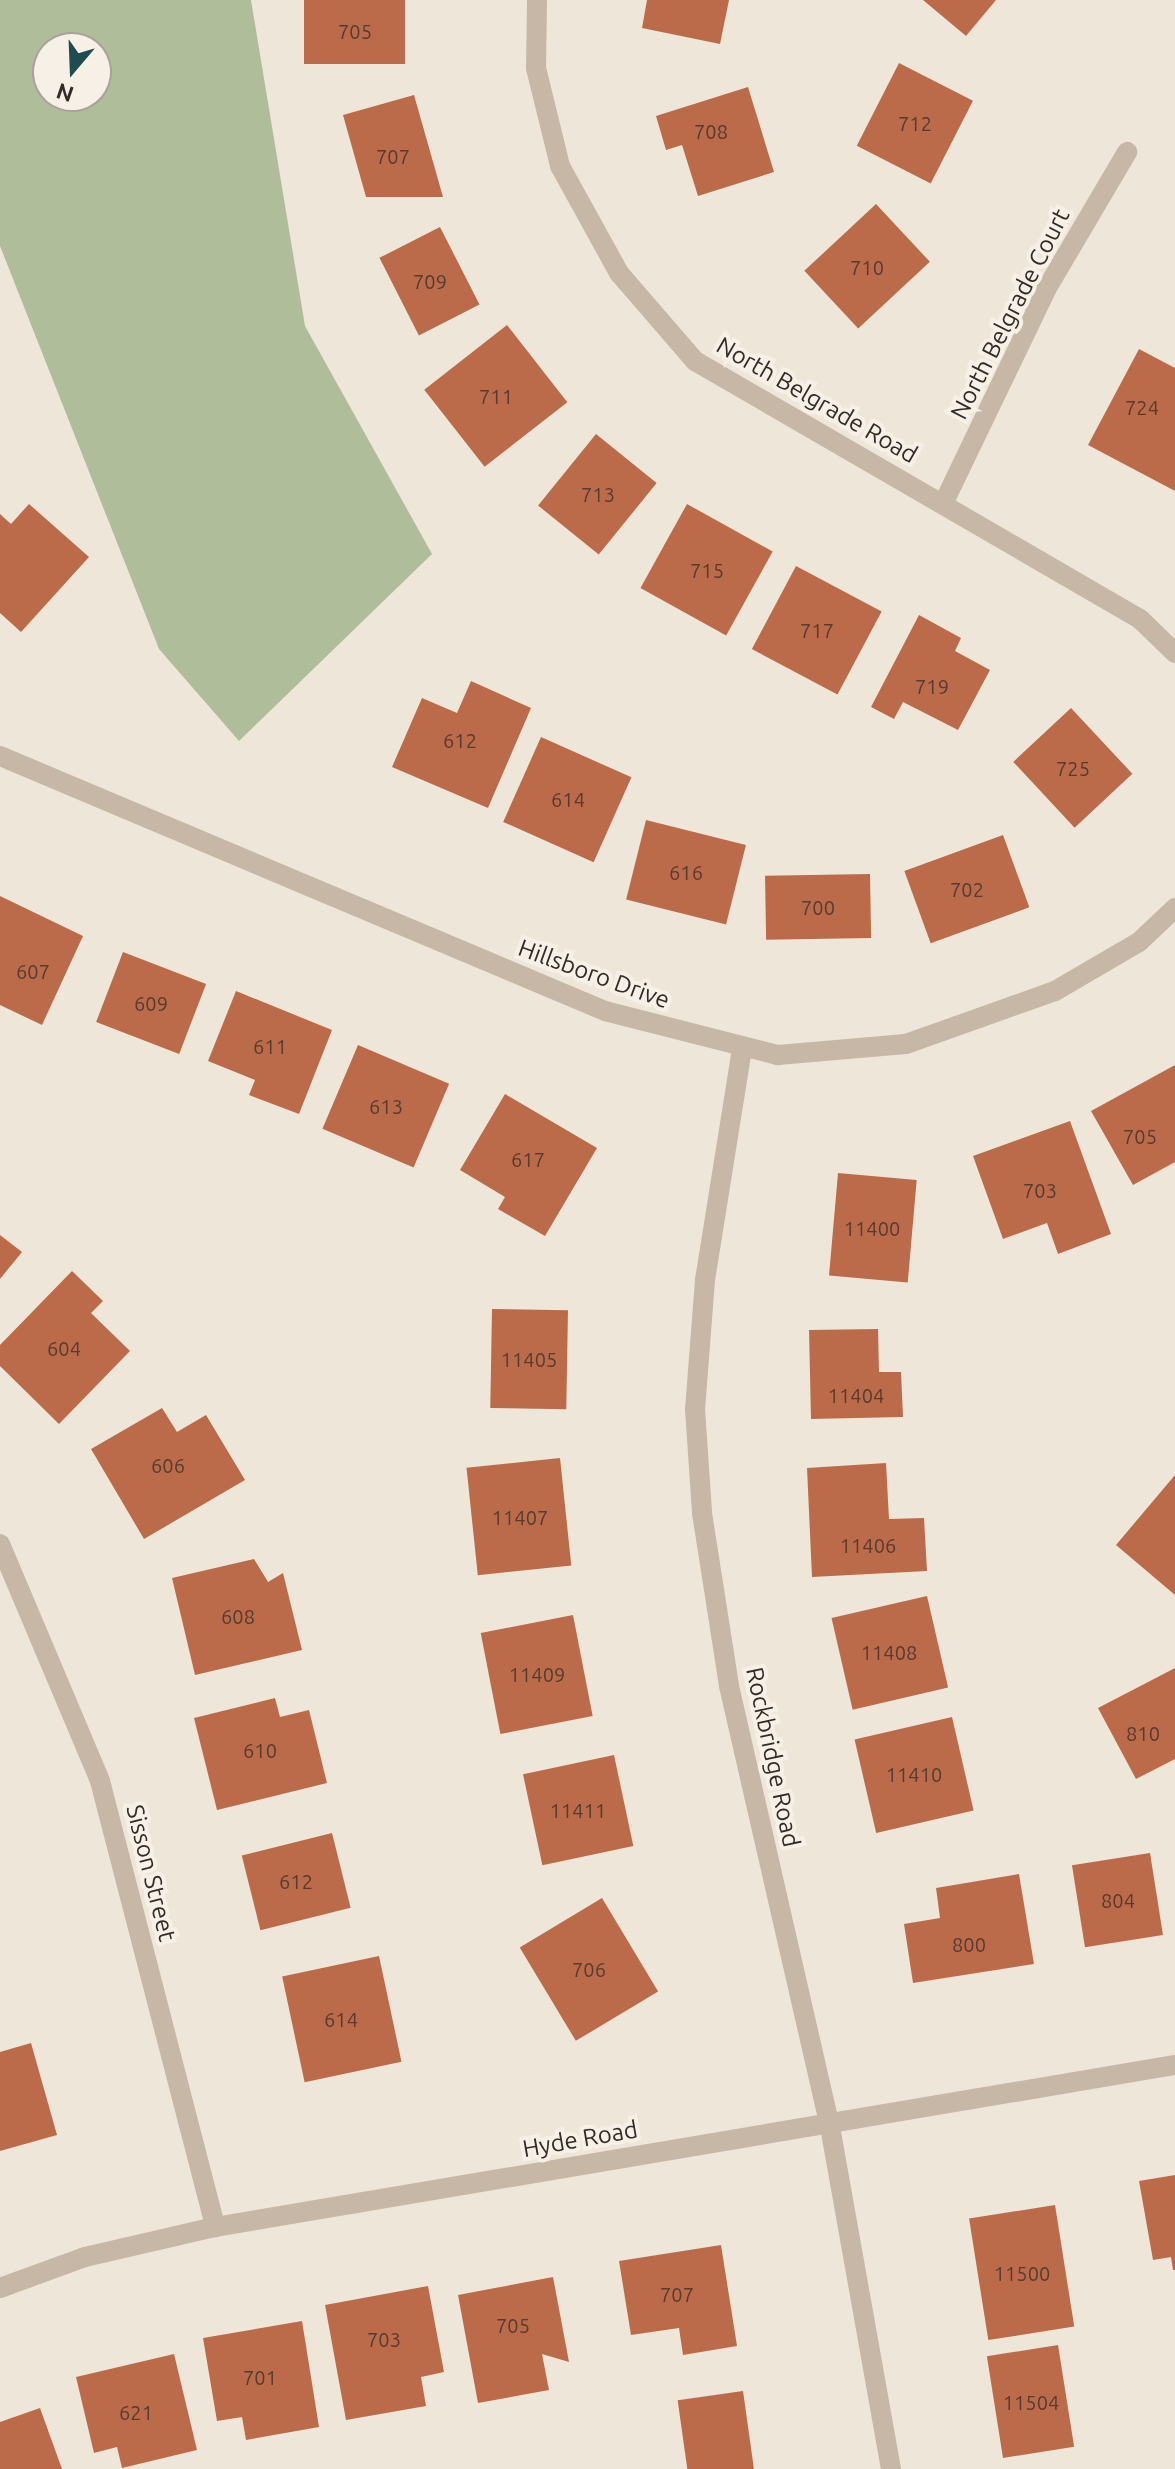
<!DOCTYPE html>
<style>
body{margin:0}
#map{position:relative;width:1175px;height:2469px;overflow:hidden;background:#efe6da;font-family:Ubuntu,sans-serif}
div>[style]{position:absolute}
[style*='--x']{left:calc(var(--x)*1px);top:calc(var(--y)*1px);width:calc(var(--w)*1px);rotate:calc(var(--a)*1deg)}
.green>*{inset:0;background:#b0bd9b}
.building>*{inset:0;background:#bc6b4a;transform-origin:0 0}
.minor>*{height:20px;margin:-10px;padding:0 10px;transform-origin:10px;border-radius:10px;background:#c6b7a7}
span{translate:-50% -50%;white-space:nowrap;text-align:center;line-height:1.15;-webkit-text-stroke:8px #f7f0e6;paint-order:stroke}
.number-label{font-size:20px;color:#553b30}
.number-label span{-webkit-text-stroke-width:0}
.street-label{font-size:24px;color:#332b27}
.north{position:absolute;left:32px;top:32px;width:80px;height:80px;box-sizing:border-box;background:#f7f0e6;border:2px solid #a9a19a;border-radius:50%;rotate:199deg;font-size:22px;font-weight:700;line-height:32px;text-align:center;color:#332b27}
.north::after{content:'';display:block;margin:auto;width:28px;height:36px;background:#204c51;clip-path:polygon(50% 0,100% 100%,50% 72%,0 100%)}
</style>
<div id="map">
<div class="green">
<div style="clip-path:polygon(evenodd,0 0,251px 0,305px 326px,432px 554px,239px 741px,159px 649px,0 246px,0 0,48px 48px,96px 48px,96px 96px,48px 96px,48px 48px)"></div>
</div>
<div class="building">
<div style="left:304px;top:0;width:101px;height:64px"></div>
<div style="clip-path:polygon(647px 0,729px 0,720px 44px,642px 28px)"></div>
<div style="clip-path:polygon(923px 0,996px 0,966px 36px)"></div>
<div style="left:899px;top:63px;width:83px;height:93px;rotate:27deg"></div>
<div style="clip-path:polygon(748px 87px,774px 172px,698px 196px,682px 145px,666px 150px,656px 116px)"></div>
<div style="clip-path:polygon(414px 95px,443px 197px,366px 197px,343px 115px)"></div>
<div style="left:876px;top:204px;width:79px;height:98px;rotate:47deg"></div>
<div style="left:440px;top:227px;width:87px;height:68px;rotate:63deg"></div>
<div style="left:507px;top:325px;width:98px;height:105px;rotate:52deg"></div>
<div style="clip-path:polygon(1139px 349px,1175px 368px,1175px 491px,1088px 445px)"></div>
<div style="left:596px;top:434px;width:78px;height:92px;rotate:39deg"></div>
<div style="clip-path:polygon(29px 504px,89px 557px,21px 632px,0 613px,0 514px,11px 524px)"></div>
<div style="left:687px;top:504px;width:98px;height:96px;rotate:29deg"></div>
<div style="left:796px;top:566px;width:97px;height:94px;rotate:28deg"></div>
<div style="clip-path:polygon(919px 615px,961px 638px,955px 651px,990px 670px,958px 730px,903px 702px,894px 719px,871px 707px)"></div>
<div style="clip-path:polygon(471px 681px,531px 708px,488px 808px,392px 767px,422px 698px,457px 713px)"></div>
<div style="left:1071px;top:708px;width:90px;height:79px;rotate:47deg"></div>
<div style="left:541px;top:737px;width:99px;height:93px;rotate:24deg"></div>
<div style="left:646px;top:820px;width:103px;height:82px;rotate:14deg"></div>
<div style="left:1003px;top:835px;width:77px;height:105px;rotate:70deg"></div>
<div style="left:870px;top:874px;width:64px;height:105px;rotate:89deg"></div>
<div style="clip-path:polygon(0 896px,83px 936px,42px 1025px,0 1005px)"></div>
<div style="left:123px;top:952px;width:89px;height:75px;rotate:21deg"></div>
<div style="clip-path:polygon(236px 991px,332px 1030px,299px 1114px,249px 1095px,255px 1080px,208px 1061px)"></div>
<div style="left:358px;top:1045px;width:99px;height:91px;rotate:23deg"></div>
<div style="clip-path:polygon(1175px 1065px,1175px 1162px,1133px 1185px,1091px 1111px)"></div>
<div style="clip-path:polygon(505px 1094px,597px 1148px,545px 1236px,498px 1209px,505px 1197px,460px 1170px)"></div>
<div style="clip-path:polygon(1070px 1121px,1111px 1234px,1058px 1254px,1047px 1223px,1003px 1239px,973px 1156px)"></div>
<div style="left:838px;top:1173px;width:79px;height:103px;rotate:5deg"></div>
<div style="clip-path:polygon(0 1235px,22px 1252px,0 1279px)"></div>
<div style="clip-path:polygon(72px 1271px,103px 1301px,91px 1313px,130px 1351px,59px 1424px,0 1366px,0 1345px)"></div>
<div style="left:492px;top:1309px;width:76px;height:99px;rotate:1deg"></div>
<div style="clip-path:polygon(878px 1329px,879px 1372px,901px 1372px,903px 1417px,811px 1419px,809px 1330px)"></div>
<div style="clip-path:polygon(162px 1408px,177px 1432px,206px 1415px,245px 1480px,144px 1539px,91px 1449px)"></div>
<div style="left:560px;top:1458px;width:108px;height:94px;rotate:84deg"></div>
<div style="clip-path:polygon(886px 1463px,889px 1519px,924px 1518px,927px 1571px,812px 1577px,807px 1468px)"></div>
<div style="clip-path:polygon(1175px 1475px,1175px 1595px,1116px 1545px)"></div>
<div style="clip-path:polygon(254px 1559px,268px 1582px,283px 1573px,302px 1650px,195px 1675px,172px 1578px)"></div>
<div style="left:927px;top:1596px;width:94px;height:98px;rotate:77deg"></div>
<div style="left:573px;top:1615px;width:103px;height:94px;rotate:79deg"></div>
<div style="clip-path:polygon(1175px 1668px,1175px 1759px,1136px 1779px,1098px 1708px)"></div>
<div style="clip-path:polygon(275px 1698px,280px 1717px,309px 1710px,327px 1783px,217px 1810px,194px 1718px)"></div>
<div style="left:952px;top:1717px;width:96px;height:100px;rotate:77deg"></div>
<div style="left:614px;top:1755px;width:93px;height:93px;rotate:78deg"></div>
<div style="left:332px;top:1833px;width:77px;height:93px;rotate:76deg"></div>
<div style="left:1150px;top:1853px;width:83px;height:79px;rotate:81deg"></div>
<div style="clip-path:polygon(1019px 1874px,1034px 1964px,913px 1983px,904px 1924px,940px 1918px,936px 1888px)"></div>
<div style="left:602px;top:1898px;width:109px;height:96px;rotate:59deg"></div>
<div style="left:379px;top:1956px;width:108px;height:99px;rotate:78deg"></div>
<div style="clip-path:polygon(31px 2043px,57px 2135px,0 2151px,0 2052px)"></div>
<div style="clip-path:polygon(1175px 2175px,1175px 2270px,1173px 2270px,1171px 2257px,1153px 2260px,1139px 2181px)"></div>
<div style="left:1055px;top:2205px;width:123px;height:87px;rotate:81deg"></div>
<div style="clip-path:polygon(721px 2245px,737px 2346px,683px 2355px,679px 2328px,631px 2335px,619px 2261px)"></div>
<div style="clip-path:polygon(553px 2277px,569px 2362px,542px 2354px,549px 2390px,478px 2403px,458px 2295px)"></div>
<div style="clip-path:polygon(428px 2286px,444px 2372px,421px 2377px,426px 2406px,346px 2420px,325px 2305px)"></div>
<div style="clip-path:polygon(302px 2321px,319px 2427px,246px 2440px,242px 2417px,217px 2421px,203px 2338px)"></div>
<div style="left:1058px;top:2345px;width:103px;height:72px;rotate:81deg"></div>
<div style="clip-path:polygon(174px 2354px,197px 2450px,122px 2468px,117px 2447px,94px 2453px,76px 2377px)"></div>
<div style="left:743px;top:2391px;width:79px;height:66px;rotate:82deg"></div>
<div style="clip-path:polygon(40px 2408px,62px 2469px,0 2469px,0 2422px)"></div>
</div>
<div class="minor">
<div style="--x:537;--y:0;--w:68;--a:90.8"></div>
<div style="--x:536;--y:68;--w:101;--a:76.2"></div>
<div style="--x:560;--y:166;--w:122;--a:61.1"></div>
<div style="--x:619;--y:273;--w:116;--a:49.2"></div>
<div style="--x:695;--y:361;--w:514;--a:30.1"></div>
<div style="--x:1140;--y:619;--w:49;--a:44.2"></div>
<div style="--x:944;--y:502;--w:237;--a:-64.3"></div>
<div style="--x:1047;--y:288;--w:158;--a:-59.5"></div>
<div style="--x:0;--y:756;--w:657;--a:22.85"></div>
<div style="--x:605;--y:1011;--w:179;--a:14.3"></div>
<div style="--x:778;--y:1055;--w:128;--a:-4.9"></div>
<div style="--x:906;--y:1044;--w:158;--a:-19.6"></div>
<div style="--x:1055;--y:991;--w:97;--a:-30.3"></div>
<div style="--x:1139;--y:942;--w:50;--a:-43.4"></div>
<div style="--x:742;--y:1049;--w:234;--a:99.1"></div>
<div style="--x:705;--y:1280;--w:129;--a:94.4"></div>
<div style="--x:695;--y:1409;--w:104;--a:86.1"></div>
<div style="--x:702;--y:1513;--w:175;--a:81.1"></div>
<div style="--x:729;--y:1686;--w:446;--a:77.1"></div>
<div style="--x:829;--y:2121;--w:353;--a:79.9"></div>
<div style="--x:0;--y:1544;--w:257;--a:67.1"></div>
<div style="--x:100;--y:1781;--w:461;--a:75.5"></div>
<div style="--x:0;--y:2288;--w:90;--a:-20"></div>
<div style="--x:85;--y:2257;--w:133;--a:-13"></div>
<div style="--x:215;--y:2227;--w:974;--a:-9.58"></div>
</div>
<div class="number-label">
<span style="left:355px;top:31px">705</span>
<span style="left:915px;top:123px">712</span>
<span style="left:711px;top:131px">708</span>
<span style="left:393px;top:156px">707</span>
<span style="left:867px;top:267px">710</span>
<span style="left:430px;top:281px">709</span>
<span style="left:496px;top:396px">711</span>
<span style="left:1142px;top:407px">724</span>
<span style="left:598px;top:494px">713</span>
<span style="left:707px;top:570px">715</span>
<span style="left:817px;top:630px">717</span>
<span style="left:932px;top:686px">719</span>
<span style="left:460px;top:740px">612</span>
<span style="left:1073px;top:768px">725</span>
<span style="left:568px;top:799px">614</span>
<span style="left:686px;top:872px">616</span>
<span style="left:967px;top:889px">702</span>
<span style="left:818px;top:907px">700</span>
<span style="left:33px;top:971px">607</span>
<span style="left:151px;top:1003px">609</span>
<span style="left:270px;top:1046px">611</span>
<span style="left:386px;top:1106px">613</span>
<span style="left:1140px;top:1136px">705</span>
<span style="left:528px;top:1159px">617</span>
<span style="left:1040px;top:1190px">703</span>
<span style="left:872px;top:1228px">11400</span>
<span style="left:64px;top:1348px">604</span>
<span style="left:529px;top:1359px">11405</span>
<span style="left:856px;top:1395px">11404</span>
<span style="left:168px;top:1465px">606</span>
<span style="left:520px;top:1517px">11407</span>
<span style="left:868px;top:1545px">11406</span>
<span style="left:238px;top:1616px">608</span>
<span style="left:889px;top:1652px">11408</span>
<span style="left:537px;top:1674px">11409</span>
<span style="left:1143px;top:1733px">810</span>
<span style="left:260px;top:1750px">610</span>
<span style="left:914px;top:1774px">11410</span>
<span style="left:578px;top:1810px">11411</span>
<span style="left:296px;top:1881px">612</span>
<span style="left:1118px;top:1900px">804</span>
<span style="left:969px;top:1944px">800</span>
<span style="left:589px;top:1969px">706</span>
<span style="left:341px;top:2019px">614</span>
<span style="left:1022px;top:2273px">11500</span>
<span style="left:677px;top:2294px">707</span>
<span style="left:513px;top:2325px">705</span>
<span style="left:384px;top:2339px">703</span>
<span style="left:260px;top:2377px">701</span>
<span style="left:1031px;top:2402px">11504</span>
<span style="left:136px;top:2412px">621</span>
</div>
<div class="street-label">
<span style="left:1010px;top:314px;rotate:-63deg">North Belgrade Court</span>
<span style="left:817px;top:400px;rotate:30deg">North Belgrade Road</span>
<span style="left:594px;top:974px;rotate:20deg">Hillsboro Drive</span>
<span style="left:773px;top:1757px;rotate:78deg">Rockbridge Road</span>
<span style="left:151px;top:1873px;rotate:76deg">Sisson Street</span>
<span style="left:580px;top:2139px;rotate:-10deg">Hyde Road</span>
</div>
<div class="north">N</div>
</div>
